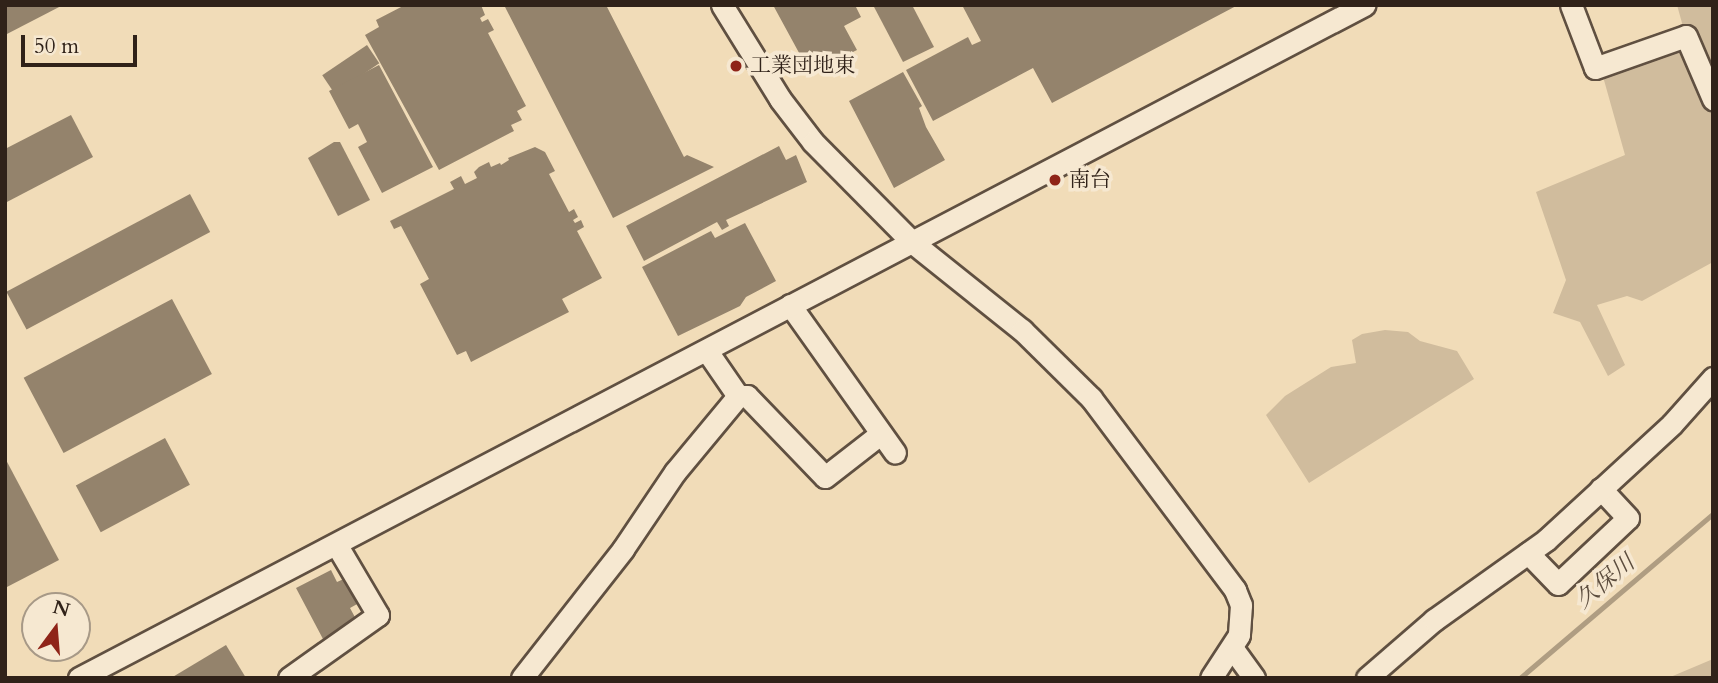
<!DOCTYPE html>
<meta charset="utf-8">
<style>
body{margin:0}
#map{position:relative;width:1718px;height:683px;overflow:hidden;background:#f1dcb8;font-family:Cardo,"Noto Serif JP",serif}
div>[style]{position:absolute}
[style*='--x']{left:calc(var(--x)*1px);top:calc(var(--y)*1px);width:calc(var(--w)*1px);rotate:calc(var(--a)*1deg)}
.green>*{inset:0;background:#d0bc9d}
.stream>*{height:4.5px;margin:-2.25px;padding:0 2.25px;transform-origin:2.25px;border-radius:2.25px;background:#af9d82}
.building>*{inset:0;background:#94836c;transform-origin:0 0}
.roads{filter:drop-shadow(2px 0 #605041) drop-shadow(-2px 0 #605041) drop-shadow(0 2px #605041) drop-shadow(0 -2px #605041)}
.minor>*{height:21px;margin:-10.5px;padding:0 10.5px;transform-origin:10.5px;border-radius:10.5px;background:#f6e8d1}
.dots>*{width:19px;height:19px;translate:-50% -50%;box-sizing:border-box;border:4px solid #f6e8d1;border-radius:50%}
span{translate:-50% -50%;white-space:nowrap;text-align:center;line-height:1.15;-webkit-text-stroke:7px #f6e8d1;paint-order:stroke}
.poi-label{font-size:21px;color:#302219}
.left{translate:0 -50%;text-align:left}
.water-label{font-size:23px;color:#5c4d3e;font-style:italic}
.frame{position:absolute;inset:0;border:7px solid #302219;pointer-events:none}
.north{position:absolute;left:21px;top:592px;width:70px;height:70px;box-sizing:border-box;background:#f6e8d1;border:2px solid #a79987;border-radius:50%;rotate:16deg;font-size:19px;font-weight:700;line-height:28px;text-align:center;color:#302219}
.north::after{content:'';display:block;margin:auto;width:24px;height:32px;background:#8f2418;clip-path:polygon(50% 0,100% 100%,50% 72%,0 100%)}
.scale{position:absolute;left:21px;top:35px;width:116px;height:32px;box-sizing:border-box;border:4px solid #302219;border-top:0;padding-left:9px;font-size:21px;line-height:24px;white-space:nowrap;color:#302219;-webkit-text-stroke:5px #f6e8d1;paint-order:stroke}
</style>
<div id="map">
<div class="green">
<div style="clip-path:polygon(1677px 5px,1713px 5px,1713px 262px,1642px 301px,1627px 296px,1597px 305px,1625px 365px,1608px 376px,1580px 322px,1553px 313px,1566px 280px,1536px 192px,1625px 155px,1602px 73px,1687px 41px)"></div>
<div style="clip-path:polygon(1385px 330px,1408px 332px,1420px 341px,1457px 351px,1474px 379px,1309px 483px,1266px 415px,1285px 396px,1331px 367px,1356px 363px,1352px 340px,1362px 334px)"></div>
<div style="clip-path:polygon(1713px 659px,1713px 678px,1668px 678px)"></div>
</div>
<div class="stream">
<div style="--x:1520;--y:678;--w:253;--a:-40.4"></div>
</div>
<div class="building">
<div style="clip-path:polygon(5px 5px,63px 5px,5px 35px)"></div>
<div style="clip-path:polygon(405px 5px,481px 5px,485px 15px,480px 18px,482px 22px,488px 19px,494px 30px,488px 33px,526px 106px,517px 111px,522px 120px,511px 125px,514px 131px,439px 170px,365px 35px,379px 27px,376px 20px)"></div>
<div style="clip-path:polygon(504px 5px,606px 5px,684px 157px,687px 155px,714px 167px,613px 218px)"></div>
<div style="clip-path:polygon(773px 5px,855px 5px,861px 17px,844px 26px,857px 50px,810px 73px)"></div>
<div style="clip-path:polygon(873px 5px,912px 5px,934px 47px,903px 62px)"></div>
<div style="clip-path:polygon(962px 5px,1238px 5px,1052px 103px,1033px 68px,933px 121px,906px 70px,968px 37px,972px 45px,981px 41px)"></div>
<div style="left:367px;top:45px;width:22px;height:54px;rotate:56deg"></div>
<div style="clip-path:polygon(379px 65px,433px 167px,382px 193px,358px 147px,367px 142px,358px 124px,349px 129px,329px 91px)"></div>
<div style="clip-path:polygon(903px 72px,922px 106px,919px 108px,926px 127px,945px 160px,894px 188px,849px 101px)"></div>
<div style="clip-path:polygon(71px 115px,93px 157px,5px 203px,5px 149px)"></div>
<div style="clip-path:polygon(334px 142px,340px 142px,370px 200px,338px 216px,308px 158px)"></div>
<div style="clip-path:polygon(779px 146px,786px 160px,796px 155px,807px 182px,726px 220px,729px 226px,722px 230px,717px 222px,644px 261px,626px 226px)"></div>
<div style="clip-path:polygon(535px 147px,545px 152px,555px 171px,549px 174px,569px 212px,574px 209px,578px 217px,573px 220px,575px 223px,581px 220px,584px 227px,577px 231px,602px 278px,562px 299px,569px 312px,471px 362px,466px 351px,457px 355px,420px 284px,429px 279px,401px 226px,394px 229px,390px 221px,454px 189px,450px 182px,461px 176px,465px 184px,477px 178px,474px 172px,479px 167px,489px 162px,491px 167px,500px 163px,501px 165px,509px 160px,508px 158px)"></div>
<div style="left:190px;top:194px;width:43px;height:208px;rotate:62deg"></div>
<div style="clip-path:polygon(745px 223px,776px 281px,746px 297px,740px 306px,678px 336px,642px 267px,711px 231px,715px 238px)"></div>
<div style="left:172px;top:299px;width:85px;height:168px;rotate:62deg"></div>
<div style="left:165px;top:438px;width:53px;height:101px;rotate:62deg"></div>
<div style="clip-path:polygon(5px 458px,59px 560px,5px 588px)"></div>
<div style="clip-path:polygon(331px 570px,337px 582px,346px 578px,359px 603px,350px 608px,357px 621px,332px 641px,329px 636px,323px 639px,296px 588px)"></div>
<div style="clip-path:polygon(226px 645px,246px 678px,171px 678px)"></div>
</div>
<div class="roads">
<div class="minor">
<div style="--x:722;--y:5;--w:110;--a:58.3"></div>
<div style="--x:780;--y:99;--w:54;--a:52.5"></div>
<div style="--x:813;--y:142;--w:141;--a:45.3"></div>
<div style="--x:912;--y:242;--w:141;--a:38.7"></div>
<div style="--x:1022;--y:330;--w:97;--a:44.6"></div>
<div style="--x:1091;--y:398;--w:240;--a:53.1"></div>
<div style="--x:1235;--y:590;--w:16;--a:68"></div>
<div style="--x:1241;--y:605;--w:30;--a:94"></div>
<div style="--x:1239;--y:635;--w:51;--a:123.1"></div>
<div style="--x:1571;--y:5;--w:67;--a:69.1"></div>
<div style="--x:1595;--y:68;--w:96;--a:-19.4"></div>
<div style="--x:1686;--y:36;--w:69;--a:66.8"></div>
<div style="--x:790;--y:305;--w:181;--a:54.6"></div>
<div style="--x:738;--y:396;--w:9;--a:0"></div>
<div style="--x:747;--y:396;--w:112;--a:46.1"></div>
<div style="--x:825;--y:477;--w:68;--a:-37.9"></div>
<div style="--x:1528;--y:553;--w:43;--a:45.9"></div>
<div style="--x:1558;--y:584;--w:96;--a:-43.3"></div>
<div style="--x:1628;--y:518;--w:40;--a:-133"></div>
<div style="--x:1233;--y:649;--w:36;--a:54"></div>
<div style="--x:79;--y:678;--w:1451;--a:-27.64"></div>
<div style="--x:289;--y:678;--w:109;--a:-35.3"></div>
<div style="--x:378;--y:615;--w:82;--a:-120.6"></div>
<div style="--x:522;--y:678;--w:164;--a:-51.9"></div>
<div style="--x:623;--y:549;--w:93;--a:-56"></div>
<div style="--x:675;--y:472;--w:99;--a:-50.3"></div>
<div style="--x:738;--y:396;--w:55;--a:-124.6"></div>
<div style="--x:1367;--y:678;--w:89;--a:-40.9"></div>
<div style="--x:1434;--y:620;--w:138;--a:-35.5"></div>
<div style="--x:1546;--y:540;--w:171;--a:-42.6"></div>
<div style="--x:1672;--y:424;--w:62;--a:-48.3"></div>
</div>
</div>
<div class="dots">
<div style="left:736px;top:66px;background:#8f2418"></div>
<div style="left:1055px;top:180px;background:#8f2418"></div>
</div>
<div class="poi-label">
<span class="left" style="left:750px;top:66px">工業団地東</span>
<span class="left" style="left:1069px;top:180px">南台</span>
</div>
<div class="water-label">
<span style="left:1605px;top:582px;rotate:-40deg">久保川</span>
</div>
<div class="frame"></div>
<div class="north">N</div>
<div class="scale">50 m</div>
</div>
